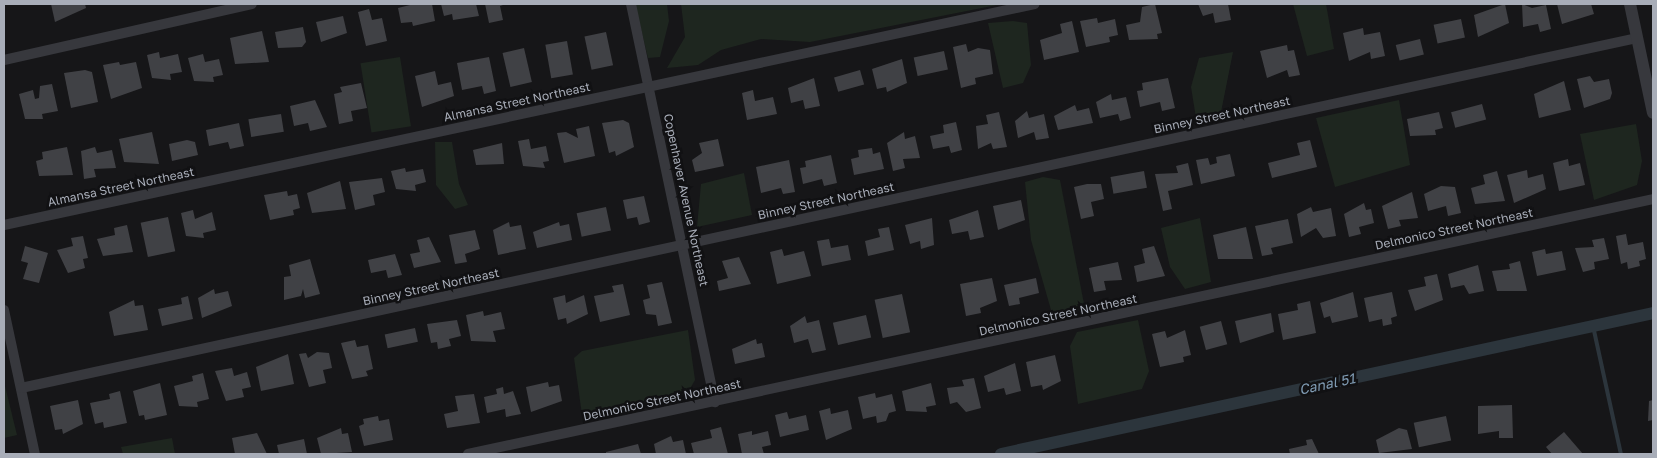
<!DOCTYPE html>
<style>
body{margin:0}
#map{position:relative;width:1657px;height:458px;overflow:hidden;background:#161618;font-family:"Golos Text",sans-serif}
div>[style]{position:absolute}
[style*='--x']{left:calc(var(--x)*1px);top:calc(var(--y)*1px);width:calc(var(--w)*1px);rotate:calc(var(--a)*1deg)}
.green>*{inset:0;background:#1e261f;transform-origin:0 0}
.stream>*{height:4px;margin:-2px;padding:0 2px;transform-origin:2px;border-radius:2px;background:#2c353c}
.canal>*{height:12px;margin:-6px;padding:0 6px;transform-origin:6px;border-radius:6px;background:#2c353c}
.building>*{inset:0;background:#404145;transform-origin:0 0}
.minor>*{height:10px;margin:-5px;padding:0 5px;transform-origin:5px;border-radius:5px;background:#37383d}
.tertiary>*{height:12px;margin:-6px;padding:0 6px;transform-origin:6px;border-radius:6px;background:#37383d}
span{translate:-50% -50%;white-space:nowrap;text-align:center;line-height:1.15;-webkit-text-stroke:5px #111113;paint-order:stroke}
.street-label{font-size:12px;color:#a8adb8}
.water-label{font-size:14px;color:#7f9bb3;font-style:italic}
.frame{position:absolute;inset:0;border:5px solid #a8adb8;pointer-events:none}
</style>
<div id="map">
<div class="green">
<div style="clip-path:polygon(667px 4px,669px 21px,660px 57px,648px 58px,635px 4px)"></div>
<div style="clip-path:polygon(681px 4px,1002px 4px,810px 42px,761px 39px,721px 50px,698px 65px,667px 68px,685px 37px)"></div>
<div style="clip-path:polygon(1293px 4px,1326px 4px,1334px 49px,1307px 56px)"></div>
<div style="clip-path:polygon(1013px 21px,1027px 23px,1031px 65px,1023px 83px,1003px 88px,988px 23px)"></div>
<div style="clip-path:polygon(1233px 52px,1221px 112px,1196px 118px,1191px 87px,1199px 58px)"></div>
<div style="left:400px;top:57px;width:70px;height:40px;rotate:81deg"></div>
<div style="clip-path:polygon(1399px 100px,1410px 165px,1335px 187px,1316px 118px)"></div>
<div style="clip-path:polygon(1636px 124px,1642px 161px,1637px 185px,1594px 200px,1580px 134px)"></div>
<div style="clip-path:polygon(435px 142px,452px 142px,459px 184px,468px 205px,455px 209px,436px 185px)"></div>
<div style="clip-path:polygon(744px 173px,752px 215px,697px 227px,701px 184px)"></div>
<div style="clip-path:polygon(1043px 177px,1060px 180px,1085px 309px,1053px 317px,1031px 240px,1025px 182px)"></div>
<div style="clip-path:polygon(1200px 218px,1211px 282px,1185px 289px,1170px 267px,1161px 228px)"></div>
<div style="clip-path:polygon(1138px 320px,1149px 371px,1142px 389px,1078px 404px,1070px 346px,1077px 332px)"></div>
<div style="clip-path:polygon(688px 330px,695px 380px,687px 394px,583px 422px,574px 358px,582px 351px)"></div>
<div style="clip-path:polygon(4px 382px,17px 435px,4px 438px)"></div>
<div style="clip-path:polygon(172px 438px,175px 454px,123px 454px,121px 447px)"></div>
</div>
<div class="stream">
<div style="--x:1593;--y:326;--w:131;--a:77.7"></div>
</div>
<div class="canal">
<div style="--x:1001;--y:454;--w:667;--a:-12.2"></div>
</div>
<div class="building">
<div style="clip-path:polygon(51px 4px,85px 4px,86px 8px,55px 22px)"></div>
<div style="clip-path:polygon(414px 4px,432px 4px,435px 21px,413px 26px,412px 22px,401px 23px,398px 8px)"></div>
<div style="clip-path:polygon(441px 4px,476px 4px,479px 16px,453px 20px,452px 14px,444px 16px)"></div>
<div style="clip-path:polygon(485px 4px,506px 4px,500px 6px,503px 20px,489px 23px)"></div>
<div style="clip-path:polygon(1155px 4px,1162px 33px,1157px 34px,1158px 39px,1129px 40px,1126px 25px,1140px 22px,1142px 7px)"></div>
<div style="clip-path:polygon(1198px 4px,1228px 4px,1231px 20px,1215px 23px,1213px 13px,1203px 16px)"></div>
<div style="clip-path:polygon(1505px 4px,1509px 23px,1478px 37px,1474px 15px)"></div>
<div style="clip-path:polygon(1522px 4px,1532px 8px,1546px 5px,1551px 29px,1540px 32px,1538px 24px,1523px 27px)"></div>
<div style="clip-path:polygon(1557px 4px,1591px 4px,1594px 14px,1562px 24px)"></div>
<div style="clip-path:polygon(369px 9px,372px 20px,382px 18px,387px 41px,366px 46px,358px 12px)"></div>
<div style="clip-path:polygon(343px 16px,347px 33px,321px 42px,316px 22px)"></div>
<div style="clip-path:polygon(1097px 18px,1098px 23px,1115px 19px,1118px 35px,1109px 37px,1110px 42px,1086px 47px,1080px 21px)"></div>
<div style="left:1461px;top:19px;width:19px;height:28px;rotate:78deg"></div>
<div style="clip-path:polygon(1072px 21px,1079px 52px,1044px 60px,1040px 40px,1062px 33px,1060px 24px)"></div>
<div style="clip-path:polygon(303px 27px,306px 42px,302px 47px,278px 48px,275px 32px)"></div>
<div style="clip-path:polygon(1363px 28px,1364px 35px,1380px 32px,1385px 56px,1371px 59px,1370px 52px,1349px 61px,1343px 33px)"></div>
<div style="clip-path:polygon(262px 31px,269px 62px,235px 64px,230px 38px)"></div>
<div style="left:606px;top:32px;width:34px;height:22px;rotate:78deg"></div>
<div style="left:1420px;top:39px;width:16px;height:25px;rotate:76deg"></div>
<div style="left:567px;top:41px;width:34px;height:22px;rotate:80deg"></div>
<div style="clip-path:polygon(966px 44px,968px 52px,978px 48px,990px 50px,993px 74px,975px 78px,976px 84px,961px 88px,953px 47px)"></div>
<div style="clip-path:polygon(1287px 45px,1288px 51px,1294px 50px,1300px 75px,1289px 77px,1287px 70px,1267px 78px,1260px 51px)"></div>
<div style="left:524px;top:48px;width:35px;height:22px;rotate:77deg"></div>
<div style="left:944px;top:51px;width:19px;height:31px;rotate:78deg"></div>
<div style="clip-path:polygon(159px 52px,160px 58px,178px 54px,182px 72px,170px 74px,171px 80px,152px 78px,147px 55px)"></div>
<div style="clip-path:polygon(203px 54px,205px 62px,219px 59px,223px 75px,213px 77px,214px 82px,194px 81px,188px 58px)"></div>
<div style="clip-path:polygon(489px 57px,496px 91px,484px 94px,482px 86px,462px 90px,457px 63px)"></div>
<div style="clip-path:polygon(902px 59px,907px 83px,887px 92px,886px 87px,877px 89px,872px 69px)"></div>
<div style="clip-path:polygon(119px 62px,120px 65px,136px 62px,142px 88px,111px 99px,103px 65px)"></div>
<div style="clip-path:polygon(85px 70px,92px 72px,98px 102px,71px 108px,64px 73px)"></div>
<div style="left:860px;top:70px;width:15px;height:27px;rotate:74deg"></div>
<div style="clip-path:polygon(435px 71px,438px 85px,451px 82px,454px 96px,422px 107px,415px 76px)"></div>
<div style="clip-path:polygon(1590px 76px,1594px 82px,1609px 79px,1612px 93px,1610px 99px,1584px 108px,1577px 79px)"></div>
<div style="clip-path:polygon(814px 78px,820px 106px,805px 109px,803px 100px,791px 103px,788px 88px)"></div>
<div style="clip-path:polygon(1168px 78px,1175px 108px,1162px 111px,1160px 102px,1140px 107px,1137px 91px,1143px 90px,1142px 83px)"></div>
<div style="clip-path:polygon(1564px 81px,1571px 110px,1539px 118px,1534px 94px)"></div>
<div style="clip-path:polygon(361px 83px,367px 108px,351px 111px,353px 121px,339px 124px,334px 94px,342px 92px,340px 87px)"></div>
<div style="clip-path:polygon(52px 84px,58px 111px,42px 114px,43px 119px,25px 119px,19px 94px,33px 90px,35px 99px,39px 98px,40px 86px)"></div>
<div style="clip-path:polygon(753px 90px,755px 101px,773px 97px,777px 114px,747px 120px,742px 93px)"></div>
<div style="clip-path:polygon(1111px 94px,1112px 100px,1126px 97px,1131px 118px,1120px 121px,1118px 114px,1100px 118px,1096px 102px)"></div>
<div style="clip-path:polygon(315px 100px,327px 127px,310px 131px,308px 123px,294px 126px,290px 106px)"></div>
<div style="left:1482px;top:104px;width:16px;height:32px;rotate:75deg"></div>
<div style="clip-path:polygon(1075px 105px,1077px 111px,1089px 108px,1093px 123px,1058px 130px,1054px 116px)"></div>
<div style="clip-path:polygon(1027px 111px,1029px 118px,1044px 114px,1049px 138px,1036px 140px,1034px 132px,1018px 138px,1015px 121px)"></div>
<div style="clip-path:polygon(999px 112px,1007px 147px,993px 149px,991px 143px,978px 149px,976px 126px,988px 124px,986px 115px)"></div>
<div style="clip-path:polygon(1439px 112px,1443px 128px,1435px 130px,1436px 135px,1410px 136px,1407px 119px)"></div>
<div style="left:281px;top:114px;width:18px;height:33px;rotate:81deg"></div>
<div style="clip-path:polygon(623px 120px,629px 123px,634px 147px,616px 156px,615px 151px,609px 153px,602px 123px)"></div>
<div style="clip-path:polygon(956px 122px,962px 150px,951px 153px,949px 146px,933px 149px,930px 136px,944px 133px,943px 125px)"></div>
<div style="clip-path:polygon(239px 123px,244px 146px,230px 149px,228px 142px,209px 146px,206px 130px)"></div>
<div style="clip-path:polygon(589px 126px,595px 156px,564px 163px,557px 133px,566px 132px,578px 138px,576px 129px)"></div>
<div style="clip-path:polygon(152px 132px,159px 164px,124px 162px,119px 139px)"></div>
<div style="clip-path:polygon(904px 132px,905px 139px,915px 136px,920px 158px,903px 159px,905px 168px,893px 171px,887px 143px)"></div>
<div style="clip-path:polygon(529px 139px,531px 149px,546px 146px,549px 161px,543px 162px,545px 168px,523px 166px,518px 141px)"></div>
<div style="clip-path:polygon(718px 139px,724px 166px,695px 172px,692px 160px,702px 153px,699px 143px)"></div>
<div style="clip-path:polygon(187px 140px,195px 142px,198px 155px,172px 161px,169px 144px)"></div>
<div style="clip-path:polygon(1310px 140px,1317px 167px,1272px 178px,1268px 163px,1300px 155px,1297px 143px)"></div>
<div style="clip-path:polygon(502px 143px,504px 164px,476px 165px,473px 150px)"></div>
<div style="clip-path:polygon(67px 147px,73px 175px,39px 176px,36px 161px,43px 159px,42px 152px)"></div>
<div style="clip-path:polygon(95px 147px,97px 153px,112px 150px,116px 168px,94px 169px,96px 177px,84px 179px,81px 151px)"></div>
<div style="clip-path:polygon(872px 148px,873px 154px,880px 152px,884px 169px,854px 175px,851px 159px,859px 157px,858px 150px)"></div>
<div style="clip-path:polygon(1230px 154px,1235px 176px,1201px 184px,1196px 160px,1208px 158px,1210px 165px,1217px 163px,1216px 157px)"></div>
<div style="clip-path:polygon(831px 155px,837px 183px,824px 186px,822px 179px,803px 184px,800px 168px,806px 167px,805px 161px)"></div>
<div style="clip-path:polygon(1568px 159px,1569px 166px,1580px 163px,1585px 185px,1559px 191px,1553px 163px)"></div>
<div style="clip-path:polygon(789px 160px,795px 192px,783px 194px,781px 188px,761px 193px,756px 167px)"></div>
<div style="clip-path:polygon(1188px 163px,1193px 185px,1168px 191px,1172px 209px,1163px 211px,1155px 174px,1178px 173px,1176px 166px)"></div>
<div style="clip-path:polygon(405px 168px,406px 172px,423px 169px,426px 182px,415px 185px,416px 191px,396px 189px,391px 171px)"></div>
<div style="clip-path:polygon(1527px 170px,1528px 178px,1543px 174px,1546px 189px,1514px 203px,1507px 175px)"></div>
<div style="left:1144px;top:171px;width:17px;height:34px;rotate:80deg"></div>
<div style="clip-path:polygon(1497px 171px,1505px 201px,1475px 204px,1471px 188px,1485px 184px,1483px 175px)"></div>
<div style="clip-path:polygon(382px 178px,385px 192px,373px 195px,375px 205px,355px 210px,349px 182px)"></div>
<div style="clip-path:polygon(340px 181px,346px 209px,312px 213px,307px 193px)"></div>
<div style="clip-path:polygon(1087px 184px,1101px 184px,1104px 199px,1091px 202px,1094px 216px,1081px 219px,1074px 187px)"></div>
<div style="clip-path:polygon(1441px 186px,1455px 187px,1461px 213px,1448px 216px,1446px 206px,1428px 211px,1424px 194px)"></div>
<div style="clip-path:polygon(287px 191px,288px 196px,297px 194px,300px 208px,293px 210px,294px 215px,270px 220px,264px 195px)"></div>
<div style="clip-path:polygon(1412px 192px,1418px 218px,1399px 220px,1401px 226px,1388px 229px,1382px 206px)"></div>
<div style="clip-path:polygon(644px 196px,650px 222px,639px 225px,637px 217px,627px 219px,623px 200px)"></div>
<div style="clip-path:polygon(1021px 200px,1025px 220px,998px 230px,993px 206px)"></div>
<div style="clip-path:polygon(1364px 203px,1366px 210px,1371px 209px,1374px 223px,1359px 227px,1361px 234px,1349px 237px,1344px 214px)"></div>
<div style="left:606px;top:207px;width:24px;height:30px;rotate:78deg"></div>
<div style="clip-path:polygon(1311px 207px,1313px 212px,1331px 208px,1336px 236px,1323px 238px,1316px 228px,1301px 237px,1297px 214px)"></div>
<div style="clip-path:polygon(193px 210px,195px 219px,212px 212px,216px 230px,203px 233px,204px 238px,186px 236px,181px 213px)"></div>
<div style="clip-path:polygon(978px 210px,984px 237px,970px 240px,968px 231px,952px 234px,949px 220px)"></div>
<div style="left:168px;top:217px;width:35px;height:28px;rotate:78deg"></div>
<div style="clip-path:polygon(932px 218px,934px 245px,921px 249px,920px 241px,910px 244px,905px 225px)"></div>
<div style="clip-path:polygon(1288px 219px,1293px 243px,1271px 248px,1273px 254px,1262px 256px,1255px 226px)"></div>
<div style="clip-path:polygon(509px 222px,510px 227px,521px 225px,526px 249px,498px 255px,493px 230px)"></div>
<div style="clip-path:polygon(559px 222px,560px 226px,569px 224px,572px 240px,537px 248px,533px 232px)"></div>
<div style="clip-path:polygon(127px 225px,133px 252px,103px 256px,97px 239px,115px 235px,114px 228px)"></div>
<div style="clip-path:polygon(889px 227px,894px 250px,868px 256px,865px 241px,880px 237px,878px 229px)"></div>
<div style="clip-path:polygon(1246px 227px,1253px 259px,1218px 259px,1213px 235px)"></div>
<div style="clip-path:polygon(475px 230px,480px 249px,465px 254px,467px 262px,455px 264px,449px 235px)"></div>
<div style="clip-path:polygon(1626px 234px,1628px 245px,1643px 242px,1646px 259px,1639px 261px,1640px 266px,1628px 269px,1627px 262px,1621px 264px,1616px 236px)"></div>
<div style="clip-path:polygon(83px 236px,88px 258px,83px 259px,85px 268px,68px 273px,57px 250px,73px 246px,71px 238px)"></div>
<div style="clip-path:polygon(429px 237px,441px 262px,414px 268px,410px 254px,420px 252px,417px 240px)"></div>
<div style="clip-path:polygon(1604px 238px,1609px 259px,1594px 262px,1595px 269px,1583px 272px,1575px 248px,1594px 247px,1592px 240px)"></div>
<div style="clip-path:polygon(829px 239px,831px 248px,848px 245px,851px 260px,822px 266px,817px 241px)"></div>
<div style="clip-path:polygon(25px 246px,48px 253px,39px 283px,23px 279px,28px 263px,21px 261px)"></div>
<div style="clip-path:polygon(1154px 246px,1165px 276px,1137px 282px,1134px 266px,1145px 263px,1142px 249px)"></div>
<div style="clip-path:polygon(782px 249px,784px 256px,804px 251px,811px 276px,777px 284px,770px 252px)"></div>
<div style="clip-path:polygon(1545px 249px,1546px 254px,1562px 251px,1566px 270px,1537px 276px,1532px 252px)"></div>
<div style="clip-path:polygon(395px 254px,402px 275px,388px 278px,386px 270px,371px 273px,368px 260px)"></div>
<div style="clip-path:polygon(739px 257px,751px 284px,719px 291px,717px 281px,728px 278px,722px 261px)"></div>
<div style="clip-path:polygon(310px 259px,320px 294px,305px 298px,303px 289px,301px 296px,284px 300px,284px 277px,291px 276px,289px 265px)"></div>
<div style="clip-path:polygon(1520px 261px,1527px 291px,1497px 291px,1492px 271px,1510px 269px,1509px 264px)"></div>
<div style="clip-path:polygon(1118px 262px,1122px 280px,1104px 281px,1106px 290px,1094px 292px,1089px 268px)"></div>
<div style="clip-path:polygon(1478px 265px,1484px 291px,1469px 294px,1464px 285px,1451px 288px,1448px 274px)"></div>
<div style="clip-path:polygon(1437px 274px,1443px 300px,1415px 311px,1408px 290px,1426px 286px,1424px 277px)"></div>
<div style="clip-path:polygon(992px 278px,997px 301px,980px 308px,981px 313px,966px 316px,960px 284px)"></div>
<div style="clip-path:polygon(1036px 278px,1039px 293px,1019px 298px,1020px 304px,1009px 306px,1004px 285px)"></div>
<div style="clip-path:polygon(662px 282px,672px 323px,658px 326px,656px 315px,646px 314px,643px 300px,650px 298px,647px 285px)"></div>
<div style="clip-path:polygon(623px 284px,630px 315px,600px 322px,594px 296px,614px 292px,612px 286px)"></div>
<div style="clip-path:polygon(214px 289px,215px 294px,228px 291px,232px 306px,202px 318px,198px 298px)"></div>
<div style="clip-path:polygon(1353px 292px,1358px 317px,1332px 323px,1330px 316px,1324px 318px,1320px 303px)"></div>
<div style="clip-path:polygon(1392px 292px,1397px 316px,1391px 318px,1392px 324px,1383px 326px,1382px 319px,1369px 322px,1364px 298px)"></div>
<div style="left:902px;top:294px;width:39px;height:28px;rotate:78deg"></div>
<div style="clip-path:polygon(565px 295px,566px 303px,584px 295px,588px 314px,567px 324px,566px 318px,558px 320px,553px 298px)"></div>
<div style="clip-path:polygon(188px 296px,193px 319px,162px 326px,158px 309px,182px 304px,181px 298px)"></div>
<div style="clip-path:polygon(134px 300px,135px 306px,143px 305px,148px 330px,114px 336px,109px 312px)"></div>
<div style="clip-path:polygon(1310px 301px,1316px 333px,1283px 340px,1278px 314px,1298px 310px,1297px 304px)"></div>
<div style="clip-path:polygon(483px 311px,484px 316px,501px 312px,505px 329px,493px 331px,496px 342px,471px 341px,466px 315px)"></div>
<div style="clip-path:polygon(1271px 313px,1274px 332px,1240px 343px,1235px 321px)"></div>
<div style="left:866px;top:315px;width:23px;height:34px;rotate:77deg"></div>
<div style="clip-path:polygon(805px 316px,807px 323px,819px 320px,826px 350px,812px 353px,808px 339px,794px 343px,790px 326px)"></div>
<div style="clip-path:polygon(457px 320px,461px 336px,449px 339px,451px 346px,438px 349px,437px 342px,431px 343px,427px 324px)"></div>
<div style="left:1221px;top:321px;width:24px;height:22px;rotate:75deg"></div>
<div style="left:415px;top:328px;width:14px;height:31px;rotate:78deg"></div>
<div style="clip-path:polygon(1185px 330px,1191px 355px,1183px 357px,1184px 362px,1160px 367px,1152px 334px,1165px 331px,1167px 338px)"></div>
<div style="clip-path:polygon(756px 339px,757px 344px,762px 343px,765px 357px,735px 364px,732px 349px)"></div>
<div style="clip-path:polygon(355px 340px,357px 347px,368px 345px,373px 369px,366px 371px,368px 376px,352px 379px,341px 343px)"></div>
<div style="clip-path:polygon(317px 352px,329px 353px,332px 368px,323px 370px,326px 383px,309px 387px,299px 354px,306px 353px,308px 358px)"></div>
<div style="clip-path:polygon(288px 354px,294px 384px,261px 391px,256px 367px)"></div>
<div style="clip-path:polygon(1055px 355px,1061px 381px,1043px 390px,1042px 385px,1031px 387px,1026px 362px)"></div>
<div style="clip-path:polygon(1015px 363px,1021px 391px,1006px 395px,1004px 388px,988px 392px,984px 376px)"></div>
<div style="clip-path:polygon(232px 368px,234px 376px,247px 372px,251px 387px,242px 389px,244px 397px,226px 401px,215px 371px)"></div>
<div style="clip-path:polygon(203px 373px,209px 399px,197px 402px,198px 407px,179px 406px,174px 386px,193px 381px,192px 376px)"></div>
<div style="clip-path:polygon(974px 378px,981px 408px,966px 412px,957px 402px,950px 404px,947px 388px,964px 386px,962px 380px)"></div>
<div style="clip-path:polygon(548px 382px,549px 387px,559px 385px,562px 401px,531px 412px,526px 387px)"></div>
<div style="clip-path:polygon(160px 383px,167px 415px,145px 420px,144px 415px,139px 416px,133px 391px)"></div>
<div style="clip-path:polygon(931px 383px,936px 405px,926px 407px,927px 412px,906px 411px,902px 391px)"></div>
<div style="clip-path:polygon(503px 387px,504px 394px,513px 391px,521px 414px,506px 417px,505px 409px,487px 413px,484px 397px,497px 394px,496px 389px)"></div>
<div style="clip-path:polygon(120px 391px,127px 423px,104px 428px,103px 422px,95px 424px,90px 403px,110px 399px,109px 394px)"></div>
<div style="clip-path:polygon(875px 393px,876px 398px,892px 394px,896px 411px,889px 413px,886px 421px,877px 423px,876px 416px,863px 419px,858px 397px)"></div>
<div style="clip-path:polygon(474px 394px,480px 423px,447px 428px,444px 414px,458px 411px,455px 396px)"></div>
<div style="clip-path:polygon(78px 400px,83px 424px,63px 434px,62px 429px,55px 430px,50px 406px)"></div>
<div style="clip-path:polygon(1653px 400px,1653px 420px,1648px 421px,1649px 401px)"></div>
<div style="clip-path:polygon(1512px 405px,1513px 438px,1499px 438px,1499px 431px,1478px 434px,1478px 406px)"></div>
<div style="clip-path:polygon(830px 408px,831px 414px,848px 410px,852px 429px,826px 440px,819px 411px)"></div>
<div style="clip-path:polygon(787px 412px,789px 419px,806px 415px,809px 430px,780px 437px,775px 415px)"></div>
<div style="clip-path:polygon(378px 416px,379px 421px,389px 419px,393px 440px,364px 446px,359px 426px,364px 424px,363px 419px)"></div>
<div style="left:1446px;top:416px;width:25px;height:33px;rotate:78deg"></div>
<div style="clip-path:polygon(721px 427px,728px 454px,694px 454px,691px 443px,712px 438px,710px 430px)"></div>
<div style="clip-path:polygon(341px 428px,342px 434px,348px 433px,352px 452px,321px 454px,317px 438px)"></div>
<div style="clip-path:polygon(1399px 428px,1407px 430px,1412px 449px,1379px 453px,1376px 440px)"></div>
<div style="clip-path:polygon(752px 431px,752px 435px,768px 431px,771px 445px,762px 447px,764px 454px,742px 454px,738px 434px)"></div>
<div style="clip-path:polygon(1564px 432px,1583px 454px,1552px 454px,1546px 447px)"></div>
<div style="clip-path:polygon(257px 433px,267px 454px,235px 454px,232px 438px)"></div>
<div style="clip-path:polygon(671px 436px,673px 442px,683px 440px,686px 454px,656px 454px,654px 444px)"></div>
<div style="clip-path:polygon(304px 439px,307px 454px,279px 454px,277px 445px)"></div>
<div style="clip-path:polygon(1312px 439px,1319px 454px,1290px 454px,1289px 449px,1307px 445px,1306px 440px)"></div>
<div style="clip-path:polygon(638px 444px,641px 454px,606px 454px,606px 452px)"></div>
</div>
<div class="minor">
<div style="--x:631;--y:4;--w:407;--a:78.1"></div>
<div style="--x:4;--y:60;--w:254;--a:-12.7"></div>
<div style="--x:4;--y:225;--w:1054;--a:-12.1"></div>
<div style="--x:4;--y:310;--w:147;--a:77.9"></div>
<div style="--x:21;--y:388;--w:1653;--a:-12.22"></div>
<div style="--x:468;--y:454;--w:1212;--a:-12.14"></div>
</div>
<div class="tertiary">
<div style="--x:1630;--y:4;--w:111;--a:78.1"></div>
</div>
<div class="street-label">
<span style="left:517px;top:102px;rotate:-12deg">Almansa Street Northeast</span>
<span style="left:1222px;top:115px;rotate:-12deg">Binney Street Northeast</span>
<span style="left:121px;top:187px;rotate:-12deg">Almansa Street Northeast</span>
<span style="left:686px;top:200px;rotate:78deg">Copenhaver Avenue Northeast</span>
<span style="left:826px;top:201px;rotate:-12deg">Binney Street Northeast</span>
<span style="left:1454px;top:229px;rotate:-12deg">Delmonico Street Northeast</span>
<span style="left:431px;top:287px;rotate:-12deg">Binney Street Northeast</span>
<span style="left:1058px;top:315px;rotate:-12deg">Delmonico Street Northeast</span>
<span style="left:662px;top:400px;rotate:-12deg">Delmonico Street Northeast</span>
</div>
<div class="water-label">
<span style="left:1327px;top:384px;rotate:-12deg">Canal 51</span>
</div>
<div class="frame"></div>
</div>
